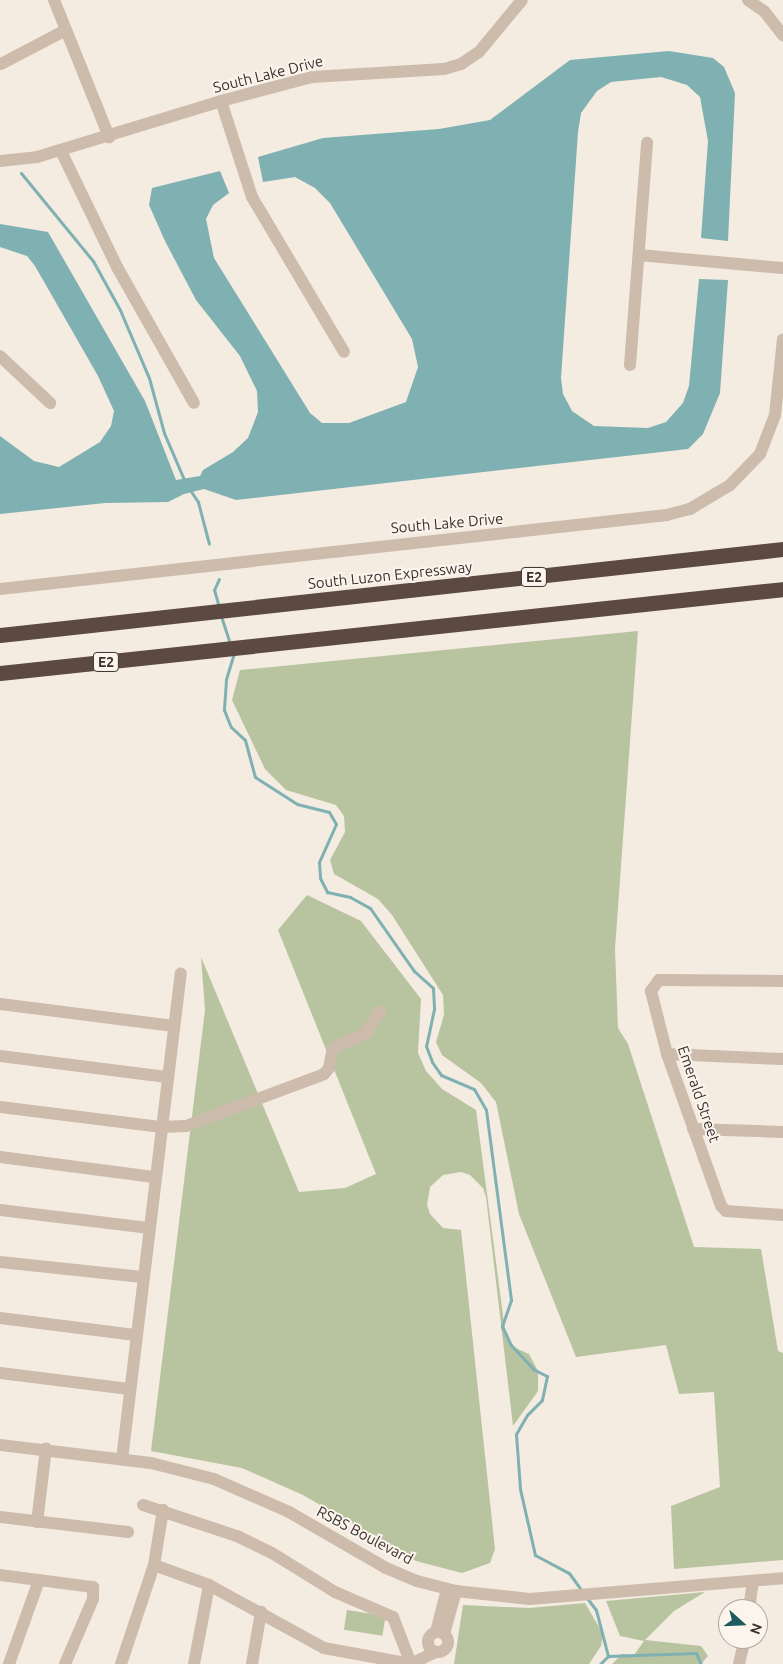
<!DOCTYPE html>
<style>
body{margin:0}
#map{position:relative;width:783px;height:1664px;overflow:hidden;background:#f4ebe1;font-family:Ubuntu,sans-serif}
div>[style]{position:absolute}
[style*='--x']{left:calc(var(--x)*1px);top:calc(var(--y)*1px);width:calc(var(--w)*1px);rotate:calc(var(--a)*1deg)}
.green>*{inset:0;background:#b8c4a0;transform-origin:0 0}
.water>*{inset:0;background:#7fb0b2}
.stream>*{height:3px;margin:-1.5px;padding:0 1.5px;transform-origin:1.5px;border-radius:1.5px;background:#7fb0b2}
.minor>*{height:12px;margin:-6px;padding:0 6px;transform-origin:6px;border-radius:6px;background:#cdbbac}
.minor>.ring{margin:-6px;padding:0;box-sizing:content-box;background:none;border:12px solid #cdbbac;border-radius:50%}
.highway>*{height:15px;margin:-7.5px;padding:0 7.5px;transform-origin:7.5px;border-radius:7.5px;background:#5c4a42}
span{translate:-50% -50%;white-space:nowrap;text-align:center;line-height:1.15;-webkit-text-stroke:4px #fbf5ee;paint-order:stroke}
.shield-label span{padding:1px 4px;background:#fbf5ee;border:1px solid;border-radius:4px;-webkit-text-stroke-width:0}
.shield-label{font-size:14px;color:#3b302b;font-weight:700}
.street-label{font-size:15px;color:#3b302b}
.north{position:absolute;left:718px;top:1599px;width:50px;height:50px;box-sizing:border-box;background:#fbf5ee;border:1px solid #aea6a0;border-radius:50%;rotate:110deg;font-size:14px;font-weight:700;line-height:20px;text-align:center;color:#3b302b}
.north::after{content:'';display:block;margin:auto;width:18px;height:22px;background:#1f5a5e;clip-path:polygon(50% 0,100% 100%,50% 72%,0 100%)}
</style>
<div id="map">
<div class="green">
<div style="clip-path:polygon(638px 631px,615px 949px,618px 1028px,628px 1044px,694px 1247px,761px 1249px,778px 1351px,783px 1353px,783px 1560px,674px 1569px,671px 1506px,720px 1487px,714px 1392px,679px 1394px,666px 1345px,576px 1357px,519px 1214px,496px 1102px,481px 1083px,442px 1055px,436px 1042px,444px 1015px,443px 995px,392px 915px,378px 899px,334px 874px,330px 860px,345px 832px,344px 816px,336px 805px,286px 790px,265px 769px,232px 700px,240px 670px)"></div>
<div style="clip-path:polygon(307px 895px,361px 921px,421px 999px,418px 1053px,426px 1071px,442px 1089px,476px 1110px,506px 1338px,511px 1346px,529px 1354px,538px 1371px,538px 1391px,513px 1426px,486px 1197px,483px 1188px,470px 1175px,461px 1172px,443px 1175px,430px 1187px,427px 1205px,430px 1214px,443px 1228px,461px 1230px,495px 1549px,490px 1563px,462px 1573px,416px 1561px,303px 1495px,242px 1468px,151px 1451px,205px 1010px,201px 957px,299px 1192px,345px 1188px,376px 1174px,278px 930px)"></div>
<div style="clip-path:polygon(705px 1592px,674px 1611px,645px 1640px,701px 1646px,708px 1656px,701px 1664px,612px 1664px,622px 1654px,634px 1655px,644px 1641px,620px 1636px,606px 1601px)"></div>
<div style="clip-path:polygon(585px 1603px,603px 1634px,601px 1646px,589px 1664px,454px 1664px,463px 1605px,529px 1608px)"></div>
<div style="left:347px;top:1610px;width:39px;height:20px;rotate:9deg"></div>
</div>
<div class="water">
<div style="clip-path:polygon(669px 51px,713px 58px,724px 67px,735px 93px,728px 241px,701px 238px,708px 141px,700px 97px,687px 85px,661px 77px,611px 82px,597px 91px,581px 113px,578px 132px,561px 378px,563px 394px,572px 411px,594px 426px,648px 428px,666px 422px,683px 403px,689px 386px,699px 279px,728px 280px,720px 393px,703px 434px,688px 449px,236px 500px,204px 489px,184px 494px,168px 502px,105px 503px,0 514px,0 436px,34px 461px,59px 467px,100px 442px,111px 426px,114px 411px,98px 376px,35px 266px,27px 256px,0 247px,0 224px,48px 232px,145px 401px,176px 480px,200px 476px,203px 470px,233px 452px,248px 438px,258px 412px,257px 391px,240px 356px,196px 300px,165px 241px,149px 205px,152px 188px,220px 171px,229px 193px,213px 205px,206px 219px,214px 258px,310px 413px,322px 423px,349px 423px,406px 402px,418px 367px,412px 339px,330px 203px,315px 188px,295px 177px,263px 182px,258px 157px,323px 138px,439px 129px,490px 120px,570px 60px)"></div>
</div>
<div class="stream">
<div style="--x:21;--y:173;--w:114;--a:50.7"></div>
<div style="--x:93;--y:261;--w:56;--a:61.1"></div>
<div style="--x:120;--y:310;--w:74;--a:66.9"></div>
<div style="--x:149;--y:378;--w:57;--a:74.7"></div>
<div style="--x:164;--y:433;--w:53;--a:66.8"></div>
<div style="--x:190;--y:490;--w:14;--a:56"></div>
<div style="--x:198;--y:502;--w:43;--a:75.3"></div>
<div style="--x:219;--y:607;--w:18;--a:-106"></div>
<div style="--x:214;--y:590;--w:12;--a:-66"></div>
<div style="--x:221;--y:616;--w:28;--a:72"></div>
<div style="--x:234;--y:653;--w:28;--a:107"></div>
<div style="--x:226;--y:680;--w:30;--a:94"></div>
<div style="--x:224;--y:710;--w:18;--a:68"></div>
<div style="--x:231;--y:727;--w:19;--a:43"></div>
<div style="--x:245;--y:740;--w:38;--a:75"></div>
<div style="--x:255;--y:777;--w:50;--a:32.7"></div>
<div style="--x:297;--y:804;--w:33;--a:14"></div>
<div style="--x:329;--y:812;--w:14;--a:60"></div>
<div style="--x:336;--y:824;--w:42;--a:114.1"></div>
<div style="--x:319;--y:862;--w:16;--a:86"></div>
<div style="--x:320;--y:878;--w:16;--a:63"></div>
<div style="--x:327;--y:892;--w:24;--a:12"></div>
<div style="--x:350;--y:897;--w:23;--a:29"></div>
<div style="--x:370;--y:908;--w:77;--a:55.1"></div>
<div style="--x:414;--y:971;--w:25;--a:42"></div>
<div style="--x:433;--y:988;--w:21;--a:87"></div>
<div style="--x:434;--y:1009;--w:38;--a:102"></div>
<div style="--x:426;--y:1046;--w:17;--a:69"></div>
<div style="--x:432;--y:1062;--w:16;--a:55"></div>
<div style="--x:441;--y:1075;--w:36;--a:23"></div>
<div style="--x:474;--y:1089;--w:24;--a:60"></div>
<div style="--x:486;--y:1110;--w:192;--a:82.5"></div>
<div style="--x:511;--y:1300;--w:28;--a:109"></div>
<div style="--x:502;--y:1326;--w:21;--a:65"></div>
<div style="--x:511;--y:1345;--w:33;--a:47"></div>
<div style="--x:533;--y:1369;--w:16;--a:27"></div>
<div style="--x:547;--y:1376;--w:25;--a:102"></div>
<div style="--x:542;--y:1400;--w:21;--a:135"></div>
<div style="--x:527;--y:1415;--w:22;--a:120"></div>
<div style="--x:516;--y:1434;--w:55;--a:85.8"></div>
<div style="--x:520;--y:1489;--w:68;--a:77.2"></div>
<div style="--x:535;--y:1555;--w:38;--a:28"></div>
<div style="--x:569;--y:1573;--w:22;--a:54"></div>
<div style="--x:587;--y:1598;--w:15;--a:53"></div>
<div style="--x:596;--y:1610;--w:48;--a:75.4"></div>
<div style="--x:608;--y:1656;--w:11;--a:135"></div>
<div style="--x:608;--y:1656;--w:88;--a:-2"></div>
<div style="--x:696;--y:1653;--w:12;--a:66"></div>
</div>
<div class="minor">
<div style="--x:54;--y:0;--w:148;--a:68.1"></div>
<div style="--x:748;--y:0;--w:19;--a:35"></div>
<div style="--x:764;--y:11;--w:31;--a:52"></div>
<div style="--x:1;--y:64;--w:73;--a:-27.6"></div>
<div style="--x:221;--y:101;--w:101;--a:72.1"></div>
<div style="--x:252;--y:197;--w:180;--a:59.3"></div>
<div style="--x:61;--y:151;--w:129;--a:64.2"></div>
<div style="--x:117;--y:267;--w:156;--a:60.5"></div>
<div style="--x:0;--y:161;--w:37;--a:-6"></div>
<div style="--x:37;--y:157;--w:192;--a:-16.9"></div>
<div style="--x:221;--y:101;--w:94;--a:-14.8"></div>
<div style="--x:312;--y:77;--w:132;--a:-3.5"></div>
<div style="--x:444;--y:69;--w:18;--a:-16"></div>
<div style="--x:461;--y:64;--w:22;--a:-34"></div>
<div style="--x:479;--y:52;--w:67;--a:-50.4"></div>
<div style="--x:639;--y:255;--w:145;--a:5.2"></div>
<div style="--x:0;--y:356;--w:69;--a:43.2"></div>
<div style="--x:630;--y:365;--w:223;--a:-85.6"></div>
<div style="--x:0;--y:589;--w:671;--a:-6.33"></div>
<div style="--x:667;--y:515;--w:24;--a:-15"></div>
<div style="--x:690;--y:509;--w:47;--a:-31"></div>
<div style="--x:730;--y:485;--w:43;--a:-45.9"></div>
<div style="--x:760;--y:454;--w:42;--a:-69"></div>
<div style="--x:775;--y:415;--w:76;--a:-84"></div>
<div style="--x:783;--y:981;--w:124;--a:-179.5"></div>
<div style="--x:659;--y:980;--w:14;--a:126"></div>
<div style="--x:651;--y:991;--w:65;--a:75.7"></div>
<div style="--x:667;--y:1054;--w:161;--a:70.4"></div>
<div style="--x:721;--y:1206;--w:7;--a:45"></div>
<div style="--x:726;--y:1211;--w:57;--a:4"></div>
<div style="--x:0;--y:1004;--w:175;--a:7.2"></div>
<div style="--x:667;--y:1054;--w:116;--a:2.5"></div>
<div style="--x:0;--y:1056;--w:168;--a:7.2"></div>
<div style="--x:0;--y:1107;--w:161;--a:7.1"></div>
<div style="--x:160;--y:1127;--w:26;--a:-2"></div>
<div style="--x:186;--y:1126;--w:147;--a:-20.6"></div>
<div style="--x:324;--y:1074;--w:8;--a:-50"></div>
<div style="--x:329;--y:1068;--w:20;--a:-79"></div>
<div style="--x:333;--y:1048;--w:35;--a:-24"></div>
<div style="--x:365;--y:1034;--w:27;--a:-56"></div>
<div style="--x:693;--y:1129;--w:90;--a:1.9"></div>
<div style="--x:0;--y:1157;--w:155;--a:7.4"></div>
<div style="--x:0;--y:1210;--w:149;--a:6.9"></div>
<div style="--x:0;--y:1262;--w:143;--a:6"></div>
<div style="--x:0;--y:1318;--w:136;--a:7.2"></div>
<div style="--x:0;--y:1373;--w:130;--a:7.1"></div>
<div style="--x:0;--y:1445;--w:152;--a:6.8"></div>
<div style="--x:151;--y:1463;--w:65;--a:14.3"></div>
<div style="--x:214;--y:1479;--w:82;--a:23.7"></div>
<div style="--x:289;--y:1512;--w:112;--a:30"></div>
<div style="--x:386;--y:1568;--w:34;--a:23"></div>
<div style="--x:417;--y:1581;--w:40;--a:14.4"></div>
<div style="--x:456;--y:1591;--w:74;--a:6.2"></div>
<div style="--x:530;--y:1599;--w:254;--a:-4.7"></div>
<div style="--x:122;--y:1459;--w:489;--a:-83.1"></div>
<div style="--x:143;--y:1505;--w:99;--a:18.3"></div>
<div style="--x:237;--y:1536;--w:39;--a:26"></div>
<div style="--x:272;--y:1553;--w:74;--a:31.8"></div>
<div style="--x:335;--y:1592;--w:63;--a:23.3"></div>
<div style="--x:393;--y:1617;--w:50;--a:69"></div>
<div style="--x:0;--y:1517;--w:129;--a:6.7"></div>
<div style="--x:37;--y:1522;--w:74;--a:-83"></div>
<div style="--x:154;--y:1565;--w:59;--a:20"></div>
<div style="--x:209;--y:1585;--w:131;--a:28.7"></div>
<div style="--x:324;--y:1648;--w:88;--a:10.4"></div>
<div style="--x:411;--y:1664;--w:28;--a:-26"></div>
<div style="--x:0;--y:1575;--w:94;--a:7.4"></div>
<div style="--x:93;--y:1587;--w:12;--a:90"></div>
<div style="--x:93;--y:1599;--w:71;--a:113.3"></div>
<div style="--x:749;--y:1609;--w:28;--a:-82"></div>
<div style="--x:436;--y:1632;--w:44;--a:-75.7"></div>
<div class="ring" style="left:428px;top:1632px;width:8px;height:8px"></div>
<div style="--x:444;--y:1634;--w:45;--a:-74.4"></div>
<div style="--x:9;--y:1664;--w:89;--a:-70.3"></div>
<div style="--x:121;--y:1664;--w:104;--a:-71.6"></div>
<div style="--x:154;--y:1565;--w:56;--a:-80.7"></div>
<div style="--x:194;--y:1664;--w:80;--a:-79.2"></div>
<div style="--x:252;--y:1664;--w:53;--a:-80.2"></div>
<div style="--x:739;--y:1664;--w:26;--a:-77"></div>
</div>
<div class="highway">
<div style="--x:0;--y:635;--w:788;--a:-6.27"></div>
<div style="--x:0;--y:673;--w:787;--a:-6.12"></div>
</div>
<div class="shield-label">
<span style="left:534px;top:577px">E2</span>
<span style="left:106px;top:662px">E2</span>
</div>
<div class="street-label">
<span style="left:268px;top:74px;rotate:-14deg">South Lake Drive</span>
<span style="left:447px;top:523px;rotate:-5deg">South Lake Drive</span>
<span style="left:390px;top:575px;rotate:-6deg">South Luzon Expressway</span>
<span style="left:699px;top:1094px;rotate:71deg">Emerald Street</span>
<span style="left:365px;top:1535px;rotate:28deg">RSBS Boulevard</span>
</div>
<div class="north">N</div>
</div>
